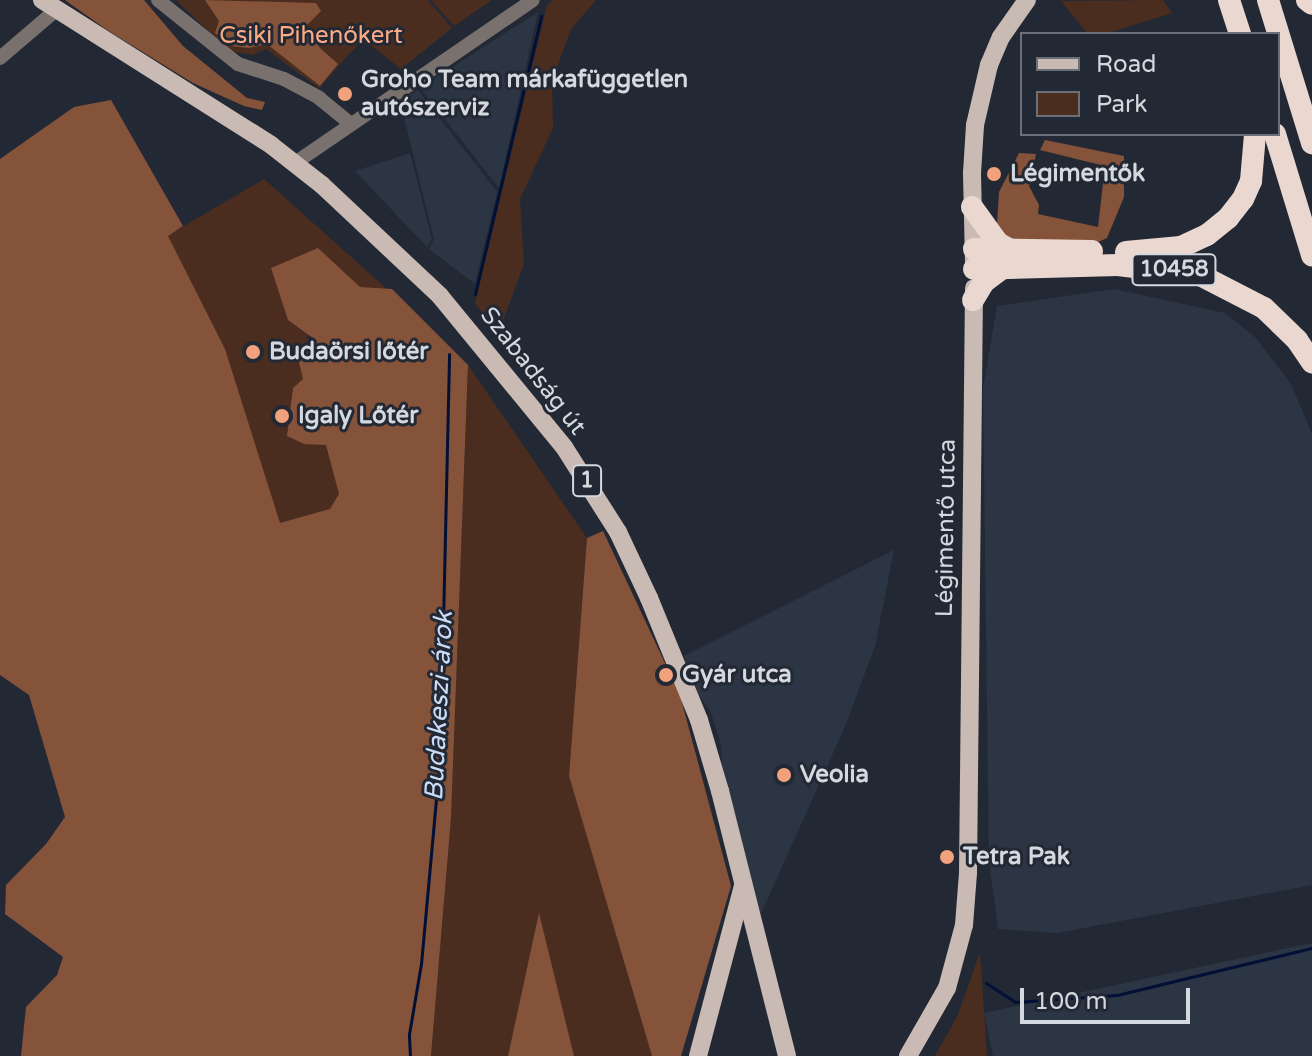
<!DOCTYPE html>
<meta charset="utf-8">
<style>
body{margin:0}
#map{position:relative;width:1312px;height:1056px;overflow:hidden;background:#232934;font-family:"Varela Round",sans-serif}
div>[style]{position:absolute}
[style*='--x']{left:calc(var(--x)*1px);top:calc(var(--y)*1px);width:calc(var(--w)*1px);rotate:calc(var(--a)*1deg)}
.built>*{inset:0;background:#2c3544}
.green>*{inset:0;background:#4b2d1f}
.forest>*{inset:0;background:#85523a}
.stream>*{height:3px;margin:-1.5px;padding:0 1.5px;transform-origin:1.5px;border-radius:1.5px;background:#021036}
.minor>*{height:14px;margin:-7px;padding:0 7px;transform-origin:7px;border-radius:7px;background:#78716e}
.major>*{height:18px;margin:-9px;padding:0 9px;transform-origin:9px;border-radius:9px;background:#c9bab4}
.highway>*{height:22px;margin:-11px;padding:0 11px;transform-origin:11px;border-radius:11px;background:#e9d7d0}
.dots>*{width:22px;height:22px;translate:-50% -50%;box-sizing:border-box;border:4px solid #232934;border-radius:50%}
span{translate:-50% -50%;white-space:nowrap;text-align:center;line-height:1.15;-webkit-text-stroke:6px #232934;paint-order:stroke}
.shield-label span{padding:2px 6px;background:#232934;border:2px solid;border-radius:6px;-webkit-text-stroke-width:0}
.shield-label{font-size:22px;color:#d4d8df;font-weight:700}
.park-label{font-size:24px;color:#fcab86}
.poi-label{font-size:24px;color:#d4d8df;font-weight:700}
.left{translate:0 -50%;text-align:left}
.street-label{font-size:24px;color:#d4d8df}
.water-label{font-size:26px;color:#cbdaf7;font-style:italic}
.legend{position:absolute;left:1020px;top:32px;width:260px;height:104px;box-sizing:border-box;background:#232934;border:2px solid #6a6f78;margin:0;padding:10px 14px;list-style:none;font-size:24px;color:#d4d8df}
.legend li{display:flex;align-items:center;gap:16px;height:40px}
.legend b{width:40px;border:2px solid #6a6f78}
.scale{position:absolute;left:1020px;top:988px;width:170px;height:36px;box-sizing:border-box;border:4px solid #d4d8df;border-top:0;padding-left:10px;font-size:24px;line-height:28px;white-space:nowrap;color:#d4d8df;-webkit-text-stroke:6px #232934;paint-order:stroke}
</style>
<div id="map">
<div class="built">
<div style="clip-path:polygon(538px 12px,499px 188px,420px 88px)"></div>
<div style="clip-path:polygon(418px 90px,497px 192px,475px 284px,429px 249px,434px 239px,400px 101px)"></div>
<div style="clip-path:polygon(410px 153px,432px 239px,427px 247px,355px 171px)"></div>
<div style="clip-path:polygon(1114px 289px,1225px 313px,1256px 338px,1291px 384px,1312px 434px,1312px 885px,1057px 933px,998px 929px,989px 860px,983px 389px,997px 306px)"></div>
<div style="clip-path:polygon(894px 550px,875px 646px,846px 724px,760px 916px,722px 765px,721px 744px,710px 710px,699px 696px,684px 656px)"></div>
<div style="clip-path:polygon(1312px 943px,1312px 1056px,993px 1056px,984px 1013px)"></div>
</div>
<div class="green">
<div style="clip-path:polygon(176px 0,428px 0,452px 28px,401px 69px,363px 39px,319px 88px,266px 49px,252px 55px,229px 51px)"></div>
<div style="clip-path:polygon(431px 0,492px 0,454px 26px)"></div>
<div style="clip-path:polygon(553px 0,596px 0,571px 29px,552px 81px,553px 128px,520px 199px,524px 264px,498px 334px,475px 303px,547px 5px)"></div>
<div style="clip-path:polygon(1163px 0,1172px 13px,1105px 34px,1088px 34px,1061px 1px)"></div>
<div style="clip-path:polygon(264px 179px,407px 307px,307px 336px,354px 517px,263px 542px,219px 338px,167px 236px)"></div>
<div style="clip-path:polygon(468px 365px,587px 538px,569px 776px,652px 1056px,574px 1056px,539px 915px,508px 1056px,431px 1056px,451px 818px)"></div>
<div style="clip-path:polygon(980px 952px,987px 1056px,935px 1056px,958px 1015px)"></div>
</div>
<div class="forest">
<div style="clip-path:polygon(65px 0,144px 0,183px 46px,247px 98px,265px 102px,262px 110px,244px 106px,193px 83px,107px 30px)"></div>
<div style="clip-path:polygon(205px 0,316px 3px,321px 11px,306px 26px,320px 48px,338px 64px,320px 86px,267px 44px,249px 48px,231px 46px,215px 33px,219px 21px)"></div>
<div style="clip-path:polygon(111px 100px,183px 226px,168px 236px,225px 349px,280px 523px,330px 509px,339px 494px,326px 445px,304px 444px,287px 436px,293px 388px,303px 379px,297px 354px,317px 341px,288px 320px,271px 268px,318px 248px,360px 287px,392px 289px,468px 365px,451px 818px,431px 1056px,21px 1056px,26px 1007px,57px 975px,63px 957px,5px 914px,6px 885px,46px 844px,65px 817px,29px 695px,0 675px,0 159px,74px 107px)"></div>
<div style="clip-path:polygon(1045px 140px,1124px 156px,1124px 197px,1107px 238px,1094px 244px,1015px 240px,1004px 235px,997px 224px,999px 192px,1019px 153px,1036px 154px,1029px 186px,1039px 205px,1038px 214px,1098px 227px,1105px 166px,1040px 150px)"></div>
<div style="clip-path:polygon(603px 531px,680px 695px,731px 886px,681px 1056px,652px 1056px,569px 776px,587px 538px)"></div>
<div style="clip-path:polygon(539px 913px,574px 1056px,508px 1056px)"></div>
</div>
<div class="stream">
<div style="--x:475;--y:294;--w:286;--a:-76.6"></div>
<div style="--x:986;--y:983;--w:35;--a:33"></div>
<div style="--x:1015;--y:1002;--w:102;--a:-3.9"></div>
<div style="--x:1117;--y:995;--w:201;--a:-13.6"></div>
<div style="--x:410;--y:1056;--w:22;--a:-93"></div>
<div style="--x:409;--y:1034;--w:71;--a:-80.3"></div>
<div style="--x:421;--y:964;--w:210;--a:-84.8"></div>
<div style="--x:440;--y:755;--w:401;--a:-88.7"></div>
</div>
<div class="minor">
<div style="--x:158;--y:0;--w:102;--a:38.7"></div>
<div style="--x:238;--y:64;--w:48;--a:18.1"></div>
<div style="--x:284;--y:79;--w:40;--a:28"></div>
<div style="--x:319;--y:98;--w:41;--a:39.1"></div>
<div style="--x:0;--y:58;--w:74;--a:-40.6"></div>
<div style="--x:295;--y:163;--w:288;--a:-34.4"></div>
</div>
<div class="major">
<div style="--x:42;--y:0;--w:271;--a:32.3"></div>
<div style="--x:271;--y:145;--w:65;--a:38.1"></div>
<div style="--x:322;--y:185;--w:162;--a:43.2"></div>
<div style="--x:440;--y:296;--w:195;--a:50.6"></div>
<div style="--x:564;--y:447;--w:101;--a:57.6"></div>
<div style="--x:618;--y:532;--w:73;--a:64.8"></div>
<div style="--x:649;--y:598;--w:132;--a:67.7"></div>
<div style="--x:699;--y:720;--w:74;--a:73.5"></div>
<div style="--x:720;--y:791;--w:273;--a:75.8"></div>
<div style="--x:974;--y:262;--w:89;--a:-91.3"></div>
<div style="--x:972;--y:173;--w:48;--a:-86.4"></div>
<div style="--x:975;--y:125;--w:62;--a:-76.9"></div>
<div style="--x:989;--y:65;--w:30;--a:-67"></div>
<div style="--x:1001;--y:37;--w:45;--a:-54.9"></div>
<div style="--x:698;--y:1056;--w:176;--a:-75.2"></div>
<div style="--x:908;--y:1056;--w:78;--a:-60.2"></div>
<div style="--x:947;--y:988;--w:65;--a:-74.9"></div>
<div style="--x:964;--y:925;--w:52;--a:-85.6"></div>
<div style="--x:968;--y:873;--w:585;--a:-89.41"></div>
</div>
<div class="highway">
<div style="--x:1229;--y:0;--w:36;--a:72"></div>
<div style="--x:1268;--y:0;--w:150;--a:72.9"></div>
<div style="--x:1307;--y:0;--w:6;--a:39"></div>
<div style="--x:1275;--y:134;--w:127;--a:73"></div>
<div style="--x:972;--y:207;--w:44;--a:54.2"></div>
<div style="--x:998;--y:243;--w:13;--a:29"></div>
<div style="--x:974;--y:249;--w:118;--a:1"></div>
<div style="--x:1126;--y:252;--w:55;--a:-5.2"></div>
<div style="--x:1181;--y:247;--w:29;--a:-25"></div>
<div style="--x:1207;--y:235;--w:27;--a:-39"></div>
<div style="--x:1228;--y:218;--w:24;--a:-52"></div>
<div style="--x:1243;--y:199;--w:20;--a:-66"></div>
<div style="--x:1251;--y:181;--w:47;--a:-85.1"></div>
<div style="--x:974;--y:269;--w:144;--a:-1.6"></div>
<div style="--x:1118;--y:265;--w:83;--a:7"></div>
<div style="--x:1200;--y:275;--w:72;--a:27.3"></div>
<div style="--x:1264;--y:308;--w:46;--a:44.1"></div>
<div style="--x:1297;--y:340;--w:27;--a:56"></div>
<div style="--x:973;--y:300;--w:21;--a:-59"></div>
<div style="--x:984;--y:282;--w:25;--a:-37"></div>
</div>
<div class="dots">
<div style="left:345px;top:94px;background:#f1a17c"></div>
<div style="left:994px;top:174px;background:#f1a17c"></div>
<div style="left:253px;top:352px;background:#f1a17c"></div>
<div style="left:282px;top:416px;background:#f1a17c"></div>
<div style="left:666px;top:675px;background:#f1a17c"></div>
<div style="left:784px;top:775px;background:#f1a17c"></div>
<div style="left:947px;top:857px;background:#f1a17c"></div>
</div>
<div class="shield-label">
<span style="left:1174px;top:270px">10458</span>
<span style="left:587px;top:481px">1</span>
</div>
<div class="park-label">
<span style="left:311px;top:36px">Csiki Pihenőkert</span>
</div>
<div class="poi-label">
<span class="left" style="left:361px;top:94px">Groho Team márkafüggetlen<br>autószerviz</span>
<span class="left" style="left:1010px;top:174px">Légimentők</span>
<span class="left" style="left:269px;top:352px">Budaörsi lőtér</span>
<span class="left" style="left:298px;top:416px">Igaly Lőtér</span>
<span class="left" style="left:682px;top:675px">Gyár utca</span>
<span class="left" style="left:800px;top:775px">Veolia</span>
<span class="left" style="left:963px;top:857px">Tetra Pak</span>
</div>
<div class="street-label">
<span style="left:533px;top:371px;rotate:52deg">Szabadság út</span>
<span style="left:946px;top:528px;rotate:-89deg">Légimentő utca</span>
</div>
<div class="water-label">
<span style="left:439px;top:706px;rotate:-87deg">Budakeszi-árok</span>
</div>
<ul class="legend">
<li><b style="height:10px;background:#c9bab4"></b>Road</li>
<li><b style="height:22px;background:#4b2d1f"></b>Park</li>
</ul>
<div class="scale">100 m</div>
</div>
